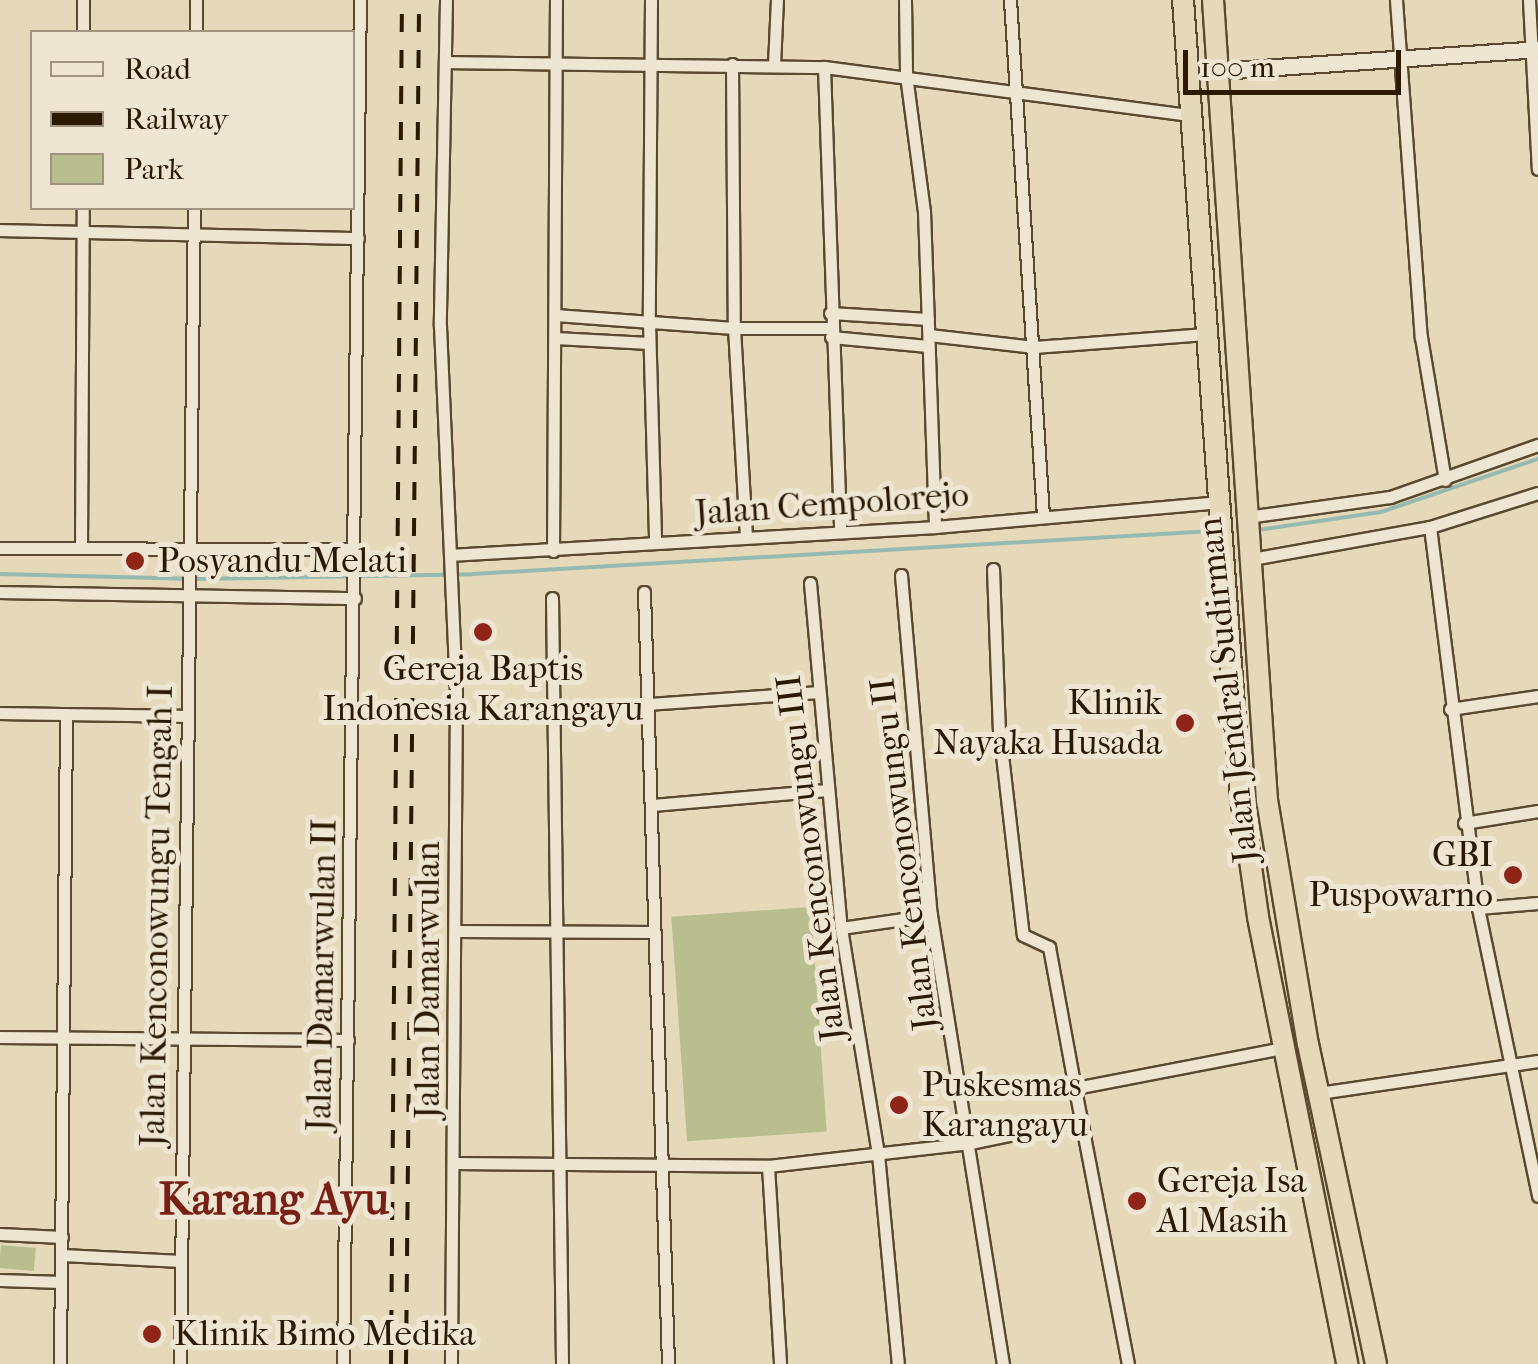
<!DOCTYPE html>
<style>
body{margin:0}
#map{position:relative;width:1538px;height:1364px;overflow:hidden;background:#e5d9ba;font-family:"IM FELL French Canon",serif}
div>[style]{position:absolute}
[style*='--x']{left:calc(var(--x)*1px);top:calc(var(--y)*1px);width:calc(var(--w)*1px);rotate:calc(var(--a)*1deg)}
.green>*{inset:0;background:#b8be8d;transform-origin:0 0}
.stream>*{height:4px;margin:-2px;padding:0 2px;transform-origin:2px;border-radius:2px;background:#96bab0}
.roads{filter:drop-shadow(2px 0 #5a492f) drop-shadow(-2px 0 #5a492f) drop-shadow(0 2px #5a492f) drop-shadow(0 -2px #5a492f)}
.street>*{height:11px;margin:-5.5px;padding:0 5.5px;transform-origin:5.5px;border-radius:5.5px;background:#eee6d2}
.secondary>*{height:15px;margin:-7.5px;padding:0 7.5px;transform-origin:7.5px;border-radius:7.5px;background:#eee6d2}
.highway>*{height:20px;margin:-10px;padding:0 10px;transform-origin:10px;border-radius:10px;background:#e5d9ba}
.rail>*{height:4px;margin-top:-2px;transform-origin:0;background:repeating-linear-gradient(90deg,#2b1901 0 18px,transparent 0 36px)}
.dots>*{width:28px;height:28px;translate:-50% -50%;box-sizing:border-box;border:5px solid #eee6d2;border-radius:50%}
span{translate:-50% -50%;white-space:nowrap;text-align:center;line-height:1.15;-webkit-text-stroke:10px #eee6d2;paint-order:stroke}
.street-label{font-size:35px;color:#2b1901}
.poi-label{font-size:35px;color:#2b1901}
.left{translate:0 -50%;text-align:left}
.right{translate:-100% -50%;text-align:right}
.district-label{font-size:45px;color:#7a1f14;font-weight:700}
.legend{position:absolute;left:30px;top:30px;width:325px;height:180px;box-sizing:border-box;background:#eee6d2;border:2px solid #a0947e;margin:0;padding:12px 18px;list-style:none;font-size:30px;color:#2b1901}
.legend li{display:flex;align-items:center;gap:20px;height:50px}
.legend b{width:50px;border:2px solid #a0947e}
.scale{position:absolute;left:1183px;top:50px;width:218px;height:45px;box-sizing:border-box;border:5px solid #2b1901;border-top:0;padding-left:12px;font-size:30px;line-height:35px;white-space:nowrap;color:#2b1901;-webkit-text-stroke:8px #eee6d2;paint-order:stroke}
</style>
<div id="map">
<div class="green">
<div style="left:811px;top:907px;width:225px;height:140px;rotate:86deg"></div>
<div style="left:1px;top:1245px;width:35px;height:23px;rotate:5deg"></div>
</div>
<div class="stream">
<div style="--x:1258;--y:530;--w:124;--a:-8.3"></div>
<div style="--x:1381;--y:512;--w:166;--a:-18.7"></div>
<div style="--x:0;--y:574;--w:185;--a:1.5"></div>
<div style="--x:194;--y:579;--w:279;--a:-1"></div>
<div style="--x:473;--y:574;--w:741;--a:-3.33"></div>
</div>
<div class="roads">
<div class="street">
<div style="--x:446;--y:0;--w:326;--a:91.1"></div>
<div style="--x:440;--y:326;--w:366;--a:87.5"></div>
<div style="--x:456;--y:692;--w:672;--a:90.43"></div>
<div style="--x:651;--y:0;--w:322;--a:90.4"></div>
<div style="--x:649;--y:322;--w:221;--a:88.4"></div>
<div style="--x:905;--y:0;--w:75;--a:89.2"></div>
<div style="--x:906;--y:75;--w:137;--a:82.5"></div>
<div style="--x:924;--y:211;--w:316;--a:88"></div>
<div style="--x:1010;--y:0;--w:517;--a:86.34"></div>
<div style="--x:1396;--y:0;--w:338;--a:85.8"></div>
<div style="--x:1421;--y:337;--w:145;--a:80.5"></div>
<div style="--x:1529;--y:0;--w:169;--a:87"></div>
<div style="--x:83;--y:32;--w:32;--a:-90"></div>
<div style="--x:196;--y:32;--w:32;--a:-90"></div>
<div style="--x:447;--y:62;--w:377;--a:0.8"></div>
<div style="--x:824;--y:67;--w:369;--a:7.5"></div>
<div style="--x:732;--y:64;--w:264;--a:89.6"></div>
<div style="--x:734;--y:328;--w:210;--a:86.7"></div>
<div style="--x:774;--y:65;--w:65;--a:-87.4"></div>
<div style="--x:824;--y:67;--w:465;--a:88"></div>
<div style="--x:0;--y:230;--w:358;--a:1.3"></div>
<div style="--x:830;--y:313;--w:98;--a:3.5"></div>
<div style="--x:555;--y:315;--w:179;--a:4.2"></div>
<div style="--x:734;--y:328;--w:96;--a:0"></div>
<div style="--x:929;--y:335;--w:106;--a:6.5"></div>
<div style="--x:1034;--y:347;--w:172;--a:-4.3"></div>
<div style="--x:831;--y:337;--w:97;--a:5.3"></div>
<div style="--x:555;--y:338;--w:94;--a:3"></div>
<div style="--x:1247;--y:517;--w:144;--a:-8"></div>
<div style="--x:1390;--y:497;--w:157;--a:-19.4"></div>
<div style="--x:1430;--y:527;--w:384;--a:82.8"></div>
<div style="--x:1478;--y:908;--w:294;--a:78.2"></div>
<div style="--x:0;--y:548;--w:356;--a:0.2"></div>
<div style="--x:81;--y:548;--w:340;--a:-89.7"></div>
<div style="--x:553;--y:551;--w:551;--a:-89.69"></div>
<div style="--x:450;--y:555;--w:486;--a:-3.3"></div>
<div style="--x:935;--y:527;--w:284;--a:-5"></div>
<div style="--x:1246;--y:560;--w:187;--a:-10.2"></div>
<div style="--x:1430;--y:527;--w:113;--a:-17.5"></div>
<div style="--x:993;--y:569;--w:160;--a:87.9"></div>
<div style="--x:999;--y:729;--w:207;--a:83.4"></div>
<div style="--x:1023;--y:935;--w:29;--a:25"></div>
<div style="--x:1049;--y:947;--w:143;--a:79.6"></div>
<div style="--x:901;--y:575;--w:341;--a:85"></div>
<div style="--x:931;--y:915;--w:455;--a:80.9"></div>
<div style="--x:810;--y:583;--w:346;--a:84.9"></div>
<div style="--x:841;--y:928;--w:229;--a:80.7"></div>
<div style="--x:878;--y:1154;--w:211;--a:84.6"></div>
<div style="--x:0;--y:592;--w:355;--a:1"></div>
<div style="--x:644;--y:592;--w:772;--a:88.22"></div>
<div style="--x:552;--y:598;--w:766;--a:89.25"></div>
<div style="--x:648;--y:704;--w:170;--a:-4"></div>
<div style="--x:1450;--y:709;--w:89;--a:-8.4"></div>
<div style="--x:0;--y:713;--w:187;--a:0.9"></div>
<div style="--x:652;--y:805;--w:176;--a:-4.9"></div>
<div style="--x:1464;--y:823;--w:75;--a:-9.2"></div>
<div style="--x:1478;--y:908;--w:60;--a:-4.8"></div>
<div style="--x:841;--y:928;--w:91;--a:-8.2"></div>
<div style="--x:457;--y:931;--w:196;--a:0.3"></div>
<div style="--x:0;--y:1037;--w:348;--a:0.5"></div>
<div style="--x:1319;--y:1093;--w:221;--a:-8.3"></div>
<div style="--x:1081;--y:1120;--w:248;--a:79.1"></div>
<div style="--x:454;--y:1163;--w:314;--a:0.5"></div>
<div style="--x:768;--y:1166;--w:203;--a:-6.5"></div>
<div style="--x:970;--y:1143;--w:113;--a:-11.7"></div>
<div style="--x:1081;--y:1120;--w:33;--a:-101"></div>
<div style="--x:1075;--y:1088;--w:212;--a:-10.9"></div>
<div style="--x:768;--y:1166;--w:198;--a:86.5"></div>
<div style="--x:0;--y:1234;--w:62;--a:2.8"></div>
<div style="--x:62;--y:1255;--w:119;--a:2.9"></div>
<div style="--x:0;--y:1280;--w:61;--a:1.9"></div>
<div style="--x:60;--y:1364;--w:650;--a:-89.47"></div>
<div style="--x:180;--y:1364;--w:1156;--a:-89.31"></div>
<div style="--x:343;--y:1364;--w:1364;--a:-89.29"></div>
</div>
<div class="secondary">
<div style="--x:1218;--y:71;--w:321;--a:-3.9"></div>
</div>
<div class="highway">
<div style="--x:1183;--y:0;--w:792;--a:85.87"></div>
<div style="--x:1240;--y:790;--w:128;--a:81.9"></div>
<div style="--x:1258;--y:917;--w:456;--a:78.7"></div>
<div style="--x:1213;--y:0;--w:802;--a:86.14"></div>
<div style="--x:1267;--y:800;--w:247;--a:80.5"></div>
<div style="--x:1308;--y:1044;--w:327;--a:78"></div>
</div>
</div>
<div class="rail">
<div style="--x:391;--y:1364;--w:1364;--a:-89.54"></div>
<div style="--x:406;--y:1364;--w:1364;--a:-89.45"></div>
</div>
<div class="dots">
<div style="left:135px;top:561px;background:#8f2418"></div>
<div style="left:483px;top:632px;background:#8f2418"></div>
<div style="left:1185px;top:723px;background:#8f2418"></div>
<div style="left:1513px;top:875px;background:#8f2418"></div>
<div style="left:899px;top:1105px;background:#8f2418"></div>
<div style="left:1137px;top:1201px;background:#8f2418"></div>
<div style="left:152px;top:1334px;background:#8f2418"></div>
</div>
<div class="street-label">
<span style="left:832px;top:504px;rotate:-4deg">Jalan Cempolorejo</span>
<span style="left:1228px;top:690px;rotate:-96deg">Jalan Jendral Sudirman</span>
<span style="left:904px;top:854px;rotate:-97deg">Jalan Kenconowungu II</span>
<span style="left:811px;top:858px;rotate:-97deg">Jalan Kenconowungu III</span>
<span style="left:157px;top:916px;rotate:-89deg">Jalan Kenconowungu Tengah I</span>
<span style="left:322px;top:975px;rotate:-89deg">Jalan Damarwulan II</span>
<span style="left:428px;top:980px;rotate:-90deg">Jalan Damarwulan</span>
</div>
<div class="poi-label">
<span class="left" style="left:158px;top:561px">Posyandu Melati</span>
<span style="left:483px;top:689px">Gereja Baptis<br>Indonesia Karangayu</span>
<span class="right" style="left:1162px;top:723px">Klinik<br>Nayaka Husada</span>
<span class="right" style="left:1493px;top:875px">GBI<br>Puspowarno</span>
<span class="left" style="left:922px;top:1105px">Puskesmas<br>Karangayu</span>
<span class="left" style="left:1157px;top:1201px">Gereja Isa<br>Al Masih</span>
<span class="left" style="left:174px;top:1334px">Klinik Bimo Medika</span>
</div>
<div class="district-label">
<span style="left:274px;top:1200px">Karang Ayu</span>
</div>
<ul class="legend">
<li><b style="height:12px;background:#eee6d2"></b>Road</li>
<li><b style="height:12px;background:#2b1901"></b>Railway</li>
<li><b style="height:28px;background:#b8be8d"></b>Park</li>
</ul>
<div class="scale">100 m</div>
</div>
